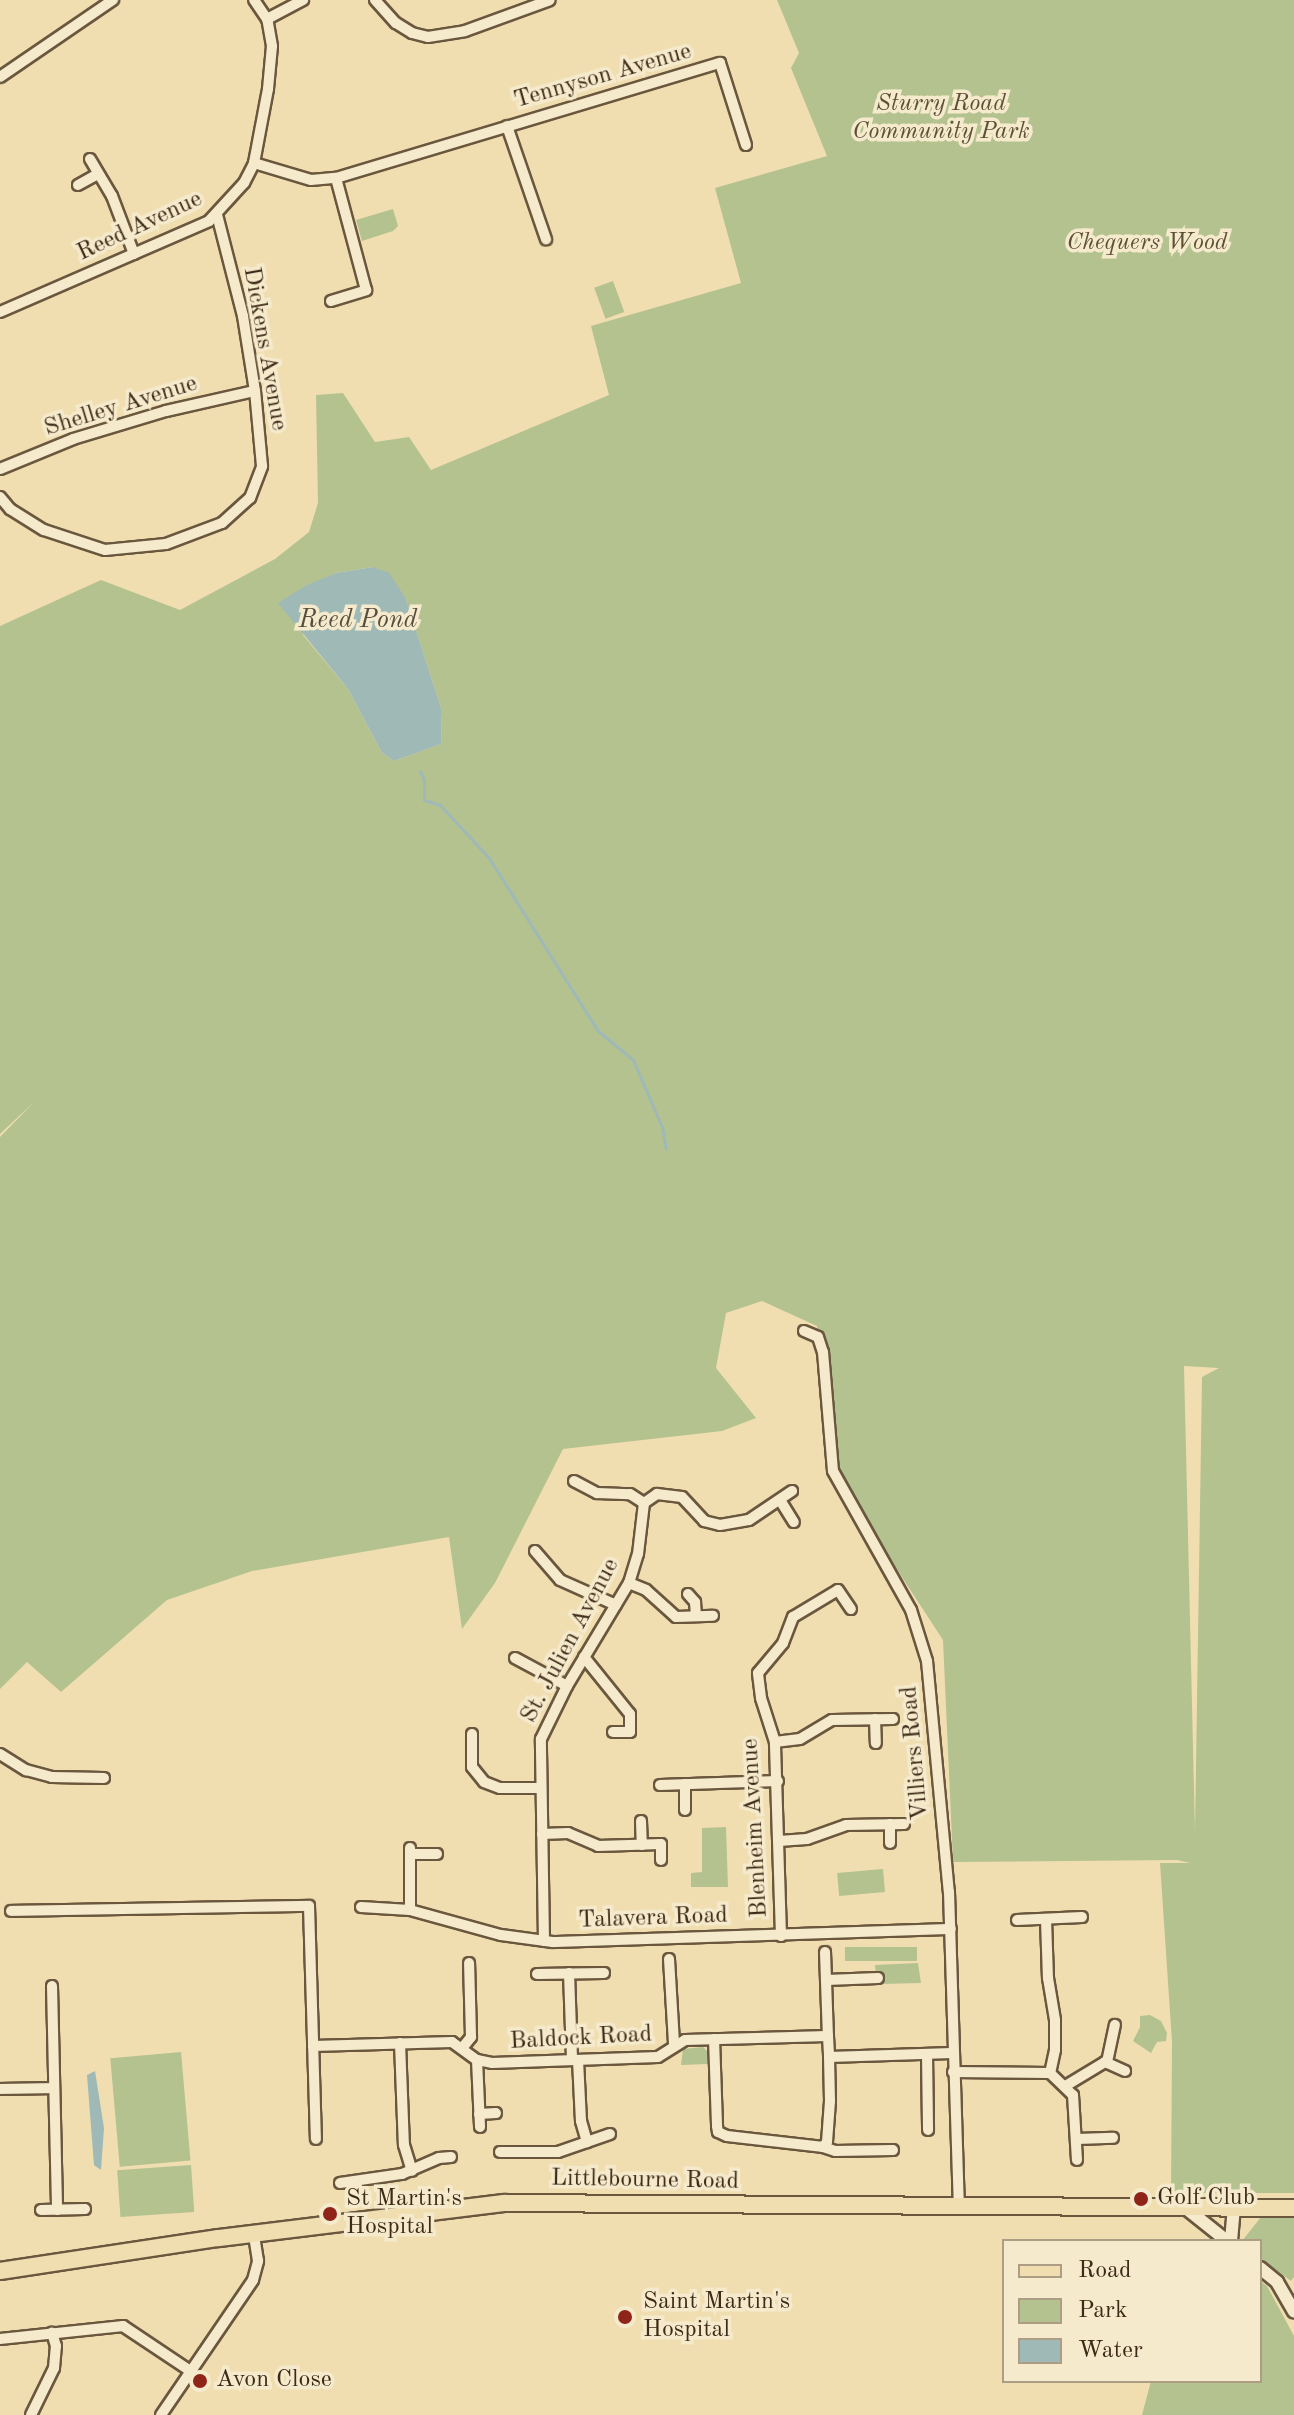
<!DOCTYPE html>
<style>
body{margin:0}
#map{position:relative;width:1294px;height:2415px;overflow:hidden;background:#f0deb1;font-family:"Old Standard TT",serif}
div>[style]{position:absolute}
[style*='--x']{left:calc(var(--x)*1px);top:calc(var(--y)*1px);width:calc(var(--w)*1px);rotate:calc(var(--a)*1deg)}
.green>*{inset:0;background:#b4c290;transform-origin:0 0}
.water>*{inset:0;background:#9fb9b7}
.stream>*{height:3px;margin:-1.5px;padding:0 1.5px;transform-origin:1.5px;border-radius:1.5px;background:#9fb9b7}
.roads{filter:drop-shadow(2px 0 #6a573e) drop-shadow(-2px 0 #6a573e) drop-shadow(0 2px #6a573e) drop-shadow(0 -2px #6a573e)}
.minor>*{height:10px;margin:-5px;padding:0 5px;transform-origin:5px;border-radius:5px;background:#f5eacc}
.tertiary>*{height:12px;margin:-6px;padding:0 6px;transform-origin:6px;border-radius:6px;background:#f5eacc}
.primary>*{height:16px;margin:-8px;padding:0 8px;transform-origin:8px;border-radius:8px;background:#f0deb1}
.dots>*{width:22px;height:22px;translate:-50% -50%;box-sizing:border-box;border:4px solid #f5eacc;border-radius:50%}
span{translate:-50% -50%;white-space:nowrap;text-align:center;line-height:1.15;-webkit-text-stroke:7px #f5eacc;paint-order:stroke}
.street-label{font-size:24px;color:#3e2a18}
.park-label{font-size:24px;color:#5c5036;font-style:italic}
.poi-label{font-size:24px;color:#3e2a18}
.left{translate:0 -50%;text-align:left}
.water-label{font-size:26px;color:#564e40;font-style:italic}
.legend{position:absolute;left:1002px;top:2239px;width:260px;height:144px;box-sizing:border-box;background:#f5eacc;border:2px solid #ac9d84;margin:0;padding:10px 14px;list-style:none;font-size:24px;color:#3e2a18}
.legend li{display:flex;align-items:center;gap:16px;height:40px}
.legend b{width:40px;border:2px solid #ac9d84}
</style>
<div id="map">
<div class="green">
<div style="clip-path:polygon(evenodd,777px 0,1294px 0,1294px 2193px,1171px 2193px,1172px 2042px,1160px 1863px,1190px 1863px,1177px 1860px,953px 1862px,943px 1640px,864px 1519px,834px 1463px,817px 1326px,762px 1301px,726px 1313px,716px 1368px,756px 1418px,722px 1431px,563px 1449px,495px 1583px,462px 1629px,449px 1537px,252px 1571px,167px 1600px,61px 1692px,27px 1662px,0 1689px,0 1137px,34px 1102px,0 1134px,0 626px,101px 580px,180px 610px,275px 559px,309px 532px,318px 503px,316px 395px,343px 393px,375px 442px,409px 437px,431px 470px,609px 395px,591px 326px,741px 283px,715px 188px,827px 156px,791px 68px,799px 53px,777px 0,373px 567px,406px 599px,442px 711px,441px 744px,394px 761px,382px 753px,348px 689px,303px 635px,336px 573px,373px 567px,777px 0,1184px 1366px,1219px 1368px,1202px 1377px,1195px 1831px,1184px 1366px)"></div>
<div style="clip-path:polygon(393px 209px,398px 226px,393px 231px,362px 241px,356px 220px)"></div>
<div style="left:613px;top:281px;width:33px;height:20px;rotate:70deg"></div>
<div style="clip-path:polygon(726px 1827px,728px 1887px,691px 1887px,691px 1873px,702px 1872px,702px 1828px)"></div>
<div style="left:883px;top:1869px;width:23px;height:46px;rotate:85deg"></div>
<div style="left:917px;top:1947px;width:14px;height:72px;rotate:90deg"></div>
<div style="clip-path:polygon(918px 1963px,921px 1983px,880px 1984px,880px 1976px,876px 1975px,875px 1965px)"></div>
<div style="clip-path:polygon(1150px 2015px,1161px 2021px,1167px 2033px,1166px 2041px,1157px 2042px,1151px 2053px,1133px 2041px,1140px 2027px,1140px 2016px)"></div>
<div style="clip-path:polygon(703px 2047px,707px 2051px,708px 2064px,681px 2065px,683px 2049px)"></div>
<div style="left:181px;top:2052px;width:109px;height:71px;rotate:85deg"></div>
<div style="left:191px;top:2165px;width:47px;height:74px;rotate:86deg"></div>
<div style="clip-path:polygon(1294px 2216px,1294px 2277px,1291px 2281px,1260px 2258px,1260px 2241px,1242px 2241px,1261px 2217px)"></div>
<div style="clip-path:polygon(1260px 2281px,1267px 2286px,1294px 2336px,1294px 2415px,1142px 2415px,1151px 2381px,1260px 2381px)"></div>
</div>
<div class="water">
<div style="clip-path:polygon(373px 567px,389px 573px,406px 599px,442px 711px,441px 744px,394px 761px,382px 753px,348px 689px,278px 603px,307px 585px,336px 573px)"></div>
<div style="clip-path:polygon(95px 2071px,104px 2128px,101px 2170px,94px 2165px,87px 2075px)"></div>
</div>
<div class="stream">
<div style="--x:420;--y:771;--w:10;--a:66"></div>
<div style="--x:424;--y:780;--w:20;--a:90"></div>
<div style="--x:424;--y:800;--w:17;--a:17"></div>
<div style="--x:440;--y:805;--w:72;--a:47.2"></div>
<div style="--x:489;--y:858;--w:204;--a:57.8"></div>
<div style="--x:598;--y:1031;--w:45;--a:39.6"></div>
<div style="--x:633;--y:1060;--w:73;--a:66.6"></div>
<div style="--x:662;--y:1127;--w:22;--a:80"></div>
</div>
<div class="roads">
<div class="minor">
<div style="--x:375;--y:0;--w:31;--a:48"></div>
<div style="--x:396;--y:23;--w:19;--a:32"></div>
<div style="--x:412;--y:33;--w:16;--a:14"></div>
<div style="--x:428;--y:37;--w:37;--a:-9"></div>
<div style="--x:465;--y:31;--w:90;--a:-20"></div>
<div style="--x:267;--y:19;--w:41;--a:-27.8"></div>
<div style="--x:0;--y:77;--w:137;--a:-34.3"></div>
<div style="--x:507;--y:126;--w:120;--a:71"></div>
<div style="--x:90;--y:159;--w:43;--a:59.3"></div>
<div style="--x:112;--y:196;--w:62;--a:69.2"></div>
<div style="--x:254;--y:163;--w:59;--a:16.6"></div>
<div style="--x:311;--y:180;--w:25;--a:-5"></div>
<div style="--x:336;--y:178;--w:401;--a:-16.7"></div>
<div style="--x:720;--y:63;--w:86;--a:72.4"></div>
<div style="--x:78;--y:185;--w:23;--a:-29"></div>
<div style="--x:331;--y:301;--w:37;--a:-17"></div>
<div style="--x:366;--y:290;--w:116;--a:-105"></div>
<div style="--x:0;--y:312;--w:228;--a:-23.5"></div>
<div style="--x:209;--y:221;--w:52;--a:-47.4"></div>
<div style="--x:244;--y:183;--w:22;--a:-63"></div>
<div style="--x:254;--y:163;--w:75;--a:-79.3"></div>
<div style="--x:268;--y:89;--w:43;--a:-84.7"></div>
<div style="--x:272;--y:46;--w:27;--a:-100"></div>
<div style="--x:267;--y:19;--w:23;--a:-124"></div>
<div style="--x:0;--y:469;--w:79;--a:-22.3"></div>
<div style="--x:73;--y:439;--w:97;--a:-16.8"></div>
<div style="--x:166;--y:411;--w:91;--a:-12.7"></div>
<div style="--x:0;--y:497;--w:16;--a:50"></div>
<div style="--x:10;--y:509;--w:40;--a:32"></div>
<div style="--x:44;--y:530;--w:64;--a:18.2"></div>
<div style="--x:105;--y:550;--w:61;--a:-5.6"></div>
<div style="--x:166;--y:544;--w:60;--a:-20.6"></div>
<div style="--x:222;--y:523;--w:38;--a:-42"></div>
<div style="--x:250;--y:498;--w:34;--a:-69"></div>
<div style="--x:262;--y:466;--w:75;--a:-95.3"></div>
<div style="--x:255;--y:391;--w:76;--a:-99.1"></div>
<div style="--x:243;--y:316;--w:104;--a:-104.4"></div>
<div style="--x:804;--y:1331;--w:15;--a:23"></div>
<div style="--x:818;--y:1337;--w:16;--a:72"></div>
<div style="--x:823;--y:1352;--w:119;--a:85.2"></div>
<div style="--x:833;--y:1471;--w:159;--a:60.7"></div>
<div style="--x:911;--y:1610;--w:53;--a:72.6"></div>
<div style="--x:927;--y:1661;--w:232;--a:84.6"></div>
<div style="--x:949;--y:1892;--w:313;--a:88.2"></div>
<div style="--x:574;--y:1481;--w:26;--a:28"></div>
<div style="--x:597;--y:1493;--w:33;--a:2"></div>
<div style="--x:630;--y:1494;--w:17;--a:33"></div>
<div style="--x:644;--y:1503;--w:16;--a:-35"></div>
<div style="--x:657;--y:1494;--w:25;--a:7"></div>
<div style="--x:682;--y:1497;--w:33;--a:47"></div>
<div style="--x:704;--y:1521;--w:16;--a:14"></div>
<div style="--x:720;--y:1525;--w:29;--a:-10"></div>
<div style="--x:749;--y:1520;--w:52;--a:-34"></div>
<div style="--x:780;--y:1500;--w:26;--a:58"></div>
<div style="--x:535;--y:1551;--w:38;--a:49"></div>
<div style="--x:560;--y:1580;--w:61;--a:24.1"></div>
<div style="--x:629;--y:1583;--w:18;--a:22"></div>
<div style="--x:646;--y:1590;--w:40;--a:42"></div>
<div style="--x:676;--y:1617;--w:37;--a:-2"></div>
<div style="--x:688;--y:1594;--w:11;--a:49"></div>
<div style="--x:695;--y:1602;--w:14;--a:86"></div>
<div style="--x:584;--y:1657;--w:73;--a:51.1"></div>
<div style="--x:630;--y:1714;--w:18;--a:90"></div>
<div style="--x:630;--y:1732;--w:17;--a:180"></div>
<div style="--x:515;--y:1658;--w:59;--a:28.3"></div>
<div style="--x:875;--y:1719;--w:24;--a:88"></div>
<div style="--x:472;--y:1734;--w:33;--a:90"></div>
<div style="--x:472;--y:1767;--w:19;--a:51"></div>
<div style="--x:484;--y:1782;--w:17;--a:21"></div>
<div style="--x:500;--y:1788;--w:41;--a:0"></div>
<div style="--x:775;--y:1742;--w:25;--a:-7"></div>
<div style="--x:800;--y:1739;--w:37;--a:-31"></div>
<div style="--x:832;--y:1720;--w:61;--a:-0.9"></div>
<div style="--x:0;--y:1754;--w:31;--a:32"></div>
<div style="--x:26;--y:1770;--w:27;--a:15"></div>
<div style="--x:52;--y:1777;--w:52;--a:1.1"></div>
<div style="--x:685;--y:1784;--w:26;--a:90"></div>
<div style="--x:660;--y:1785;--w:118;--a:-1.9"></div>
<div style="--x:641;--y:1821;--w:24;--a:88"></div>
<div style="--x:890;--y:1824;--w:19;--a:90"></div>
<div style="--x:542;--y:1834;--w:26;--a:-2"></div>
<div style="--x:568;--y:1833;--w:33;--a:23"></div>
<div style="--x:598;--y:1846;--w:63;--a:-1.8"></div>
<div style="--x:661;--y:1844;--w:16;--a:90"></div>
<div style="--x:779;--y:1841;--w:28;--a:-4"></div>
<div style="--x:807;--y:1839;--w:41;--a:-19.7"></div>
<div style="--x:846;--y:1825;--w:58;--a:-1"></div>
<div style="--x:410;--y:1848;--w:62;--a:90"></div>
<div style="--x:410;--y:1854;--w:27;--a:0"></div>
<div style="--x:361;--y:1907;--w:49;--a:3.5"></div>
<div style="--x:410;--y:1910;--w:94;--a:15.4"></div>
<div style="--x:501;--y:1935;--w:52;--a:7.7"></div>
<div style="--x:553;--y:1942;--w:398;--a:-1.9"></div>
<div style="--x:11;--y:1911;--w:298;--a:-1"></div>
<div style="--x:309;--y:1906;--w:233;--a:88.3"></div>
<div style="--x:1046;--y:1919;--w:59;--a:88.1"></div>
<div style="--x:1048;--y:1978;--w:43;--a:80.5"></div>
<div style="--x:1055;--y:2020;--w:30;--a:90"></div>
<div style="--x:1055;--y:2050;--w:24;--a:102"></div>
<div style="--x:1017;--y:1920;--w:65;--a:-2.6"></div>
<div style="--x:781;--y:1936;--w:194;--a:-91.8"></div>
<div style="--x:775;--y:1742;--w:46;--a:-107.7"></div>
<div style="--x:761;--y:1698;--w:25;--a:-97"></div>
<div style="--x:758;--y:1673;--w:39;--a:-50"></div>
<div style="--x:783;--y:1643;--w:28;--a:-69"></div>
<div style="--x:793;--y:1617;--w:52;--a:-31"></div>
<div style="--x:838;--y:1590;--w:23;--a:56"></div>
<div style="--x:544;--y:1941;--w:202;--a:-90.9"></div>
<div style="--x:541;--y:1739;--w:59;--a:-63.9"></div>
<div style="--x:567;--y:1686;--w:120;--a:-59"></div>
<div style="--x:629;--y:1583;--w:30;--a:-73"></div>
<div style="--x:638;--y:1554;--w:51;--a:-83.3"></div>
<div style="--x:825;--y:1952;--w:84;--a:88"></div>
<div style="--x:669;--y:1959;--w:85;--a:86.6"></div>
<div style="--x:569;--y:1973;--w:87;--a:88"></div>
<div style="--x:537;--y:1974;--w:67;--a:-0.9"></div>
<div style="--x:826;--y:1980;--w:52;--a:-2.2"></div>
<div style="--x:52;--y:1986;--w:224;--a:88.7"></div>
<div style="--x:714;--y:2039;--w:87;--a:88"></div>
<div style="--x:717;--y:2126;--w:6;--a:81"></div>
<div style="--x:718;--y:2132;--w:10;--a:24"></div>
<div style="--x:727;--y:2136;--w:97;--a:6.5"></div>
<div style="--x:823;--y:2147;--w:6;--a:-51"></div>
<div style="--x:827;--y:2142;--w:41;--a:-85.8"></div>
<div style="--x:830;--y:2101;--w:44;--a:-91.3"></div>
<div style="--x:400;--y:2043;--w:102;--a:87.8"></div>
<div style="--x:404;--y:2145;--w:27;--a:73"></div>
<div style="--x:313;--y:2046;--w:139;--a:-1.6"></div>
<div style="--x:452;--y:2042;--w:31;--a:36"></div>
<div style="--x:477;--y:2060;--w:15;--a:11"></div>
<div style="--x:492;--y:2063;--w:166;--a:-2.1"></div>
<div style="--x:658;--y:2057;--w:32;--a:-32"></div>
<div style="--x:685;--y:2040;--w:143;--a:-1.6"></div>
<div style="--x:828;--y:2036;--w:21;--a:87"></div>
<div style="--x:829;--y:2057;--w:123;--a:-1.9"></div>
<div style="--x:463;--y:2047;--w:13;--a:-51"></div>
<div style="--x:471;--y:2037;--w:74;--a:-91.5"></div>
<div style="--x:927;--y:2054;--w:76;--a:89.2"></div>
<div style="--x:477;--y:2060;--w:67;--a:87.4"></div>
<div style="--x:578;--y:2060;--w:61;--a:87.2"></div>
<div style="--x:581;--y:2121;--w:22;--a:74"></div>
<div style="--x:1107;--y:2062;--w:38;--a:-78"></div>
<div style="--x:953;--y:2072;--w:97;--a:0.6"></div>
<div style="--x:1050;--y:2073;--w:32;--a:44"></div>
<div style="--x:1073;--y:2095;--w:65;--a:86.5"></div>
<div style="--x:1067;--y:2085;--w:44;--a:-31.2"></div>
<div style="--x:1105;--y:2062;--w:22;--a:24"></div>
<div style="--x:0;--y:2089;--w:53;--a:-1.1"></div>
<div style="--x:479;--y:2114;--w:17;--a:-3"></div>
<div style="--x:1077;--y:2139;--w:36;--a:-2"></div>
<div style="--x:823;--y:2147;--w:13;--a:18"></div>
<div style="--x:835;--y:2151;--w:58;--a:-1"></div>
<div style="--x:500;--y:2152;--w:58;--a:0"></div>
<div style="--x:558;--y:2152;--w:55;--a:-19.1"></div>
<div style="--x:340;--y:2183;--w:63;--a:-8.3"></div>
<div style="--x:402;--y:2174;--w:40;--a:-23.4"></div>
<div style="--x:439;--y:2158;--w:12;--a:-5"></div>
<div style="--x:41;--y:2210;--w:44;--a:-1.3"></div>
<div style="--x:0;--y:2339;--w:124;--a:-6"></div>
<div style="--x:123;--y:2326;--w:79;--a:33.7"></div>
<div style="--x:31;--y:2415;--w:52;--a:-63.9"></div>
<div style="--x:54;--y:2368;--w:22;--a:-85"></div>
<div style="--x:56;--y:2346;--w:14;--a:-107"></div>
<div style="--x:161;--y:2415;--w:163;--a:-55.7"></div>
<div style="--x:253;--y:2280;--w:20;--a:-75"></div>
<div style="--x:258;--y:2261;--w:26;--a:-99"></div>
</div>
<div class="tertiary">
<div style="--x:1187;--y:2209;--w:51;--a:38.7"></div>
<div style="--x:1231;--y:2241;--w:32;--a:-85"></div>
<div style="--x:1260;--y:2268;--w:22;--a:39"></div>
<div style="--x:1277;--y:2282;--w:34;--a:60"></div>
</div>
<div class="primary">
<div style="--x:0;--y:2271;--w:221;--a:-8.6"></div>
<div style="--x:219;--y:2238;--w:287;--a:-7"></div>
<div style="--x:504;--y:2203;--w:790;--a:0.36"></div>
</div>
</div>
<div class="dots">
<div style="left:1141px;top:2199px;background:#8f2418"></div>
<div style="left:330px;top:2214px;background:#8f2418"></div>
<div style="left:625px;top:2317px;background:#8f2418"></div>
<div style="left:200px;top:2381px;background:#8f2418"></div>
</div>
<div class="street-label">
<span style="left:603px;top:77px;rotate:-16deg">Tennyson Avenue</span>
<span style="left:140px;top:227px;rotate:-25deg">Reed Avenue</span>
<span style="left:264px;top:349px;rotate:80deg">Dickens Avenue</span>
<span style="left:121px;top:407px;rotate:-17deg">Shelley Avenue</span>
<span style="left:571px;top:1641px;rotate:-62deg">St. Julien Avenue</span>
<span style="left:916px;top:1753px;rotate:-95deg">Villiers Road</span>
<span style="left:756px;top:1828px;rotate:-93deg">Blenheim Avenue</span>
<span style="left:653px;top:1919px;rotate:-2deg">Talavera Road</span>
<span style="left:581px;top:2039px;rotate:-3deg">Baldock Road</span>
<span style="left:645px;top:2181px;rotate:1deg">Littlebourne Road</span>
</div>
<div class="park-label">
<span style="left:941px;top:119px">Sturry Road<br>Community Park</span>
<span style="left:1147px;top:244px">Chequers Wood</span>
</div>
<div class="poi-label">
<span class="left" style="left:1157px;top:2199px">Golf Club</span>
<span class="left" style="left:346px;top:2214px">St Martin's<br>Hospital</span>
<span class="left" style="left:643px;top:2317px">Saint Martin's<br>Hospital</span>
<span class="left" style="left:216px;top:2381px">Avon Close</span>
</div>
<div class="water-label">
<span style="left:358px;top:621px">Reed Pond</span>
</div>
<ul class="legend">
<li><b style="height:10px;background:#f0deb1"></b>Road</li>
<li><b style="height:22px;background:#b4c290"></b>Park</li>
<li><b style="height:22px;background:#9fb9b7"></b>Water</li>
</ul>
</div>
